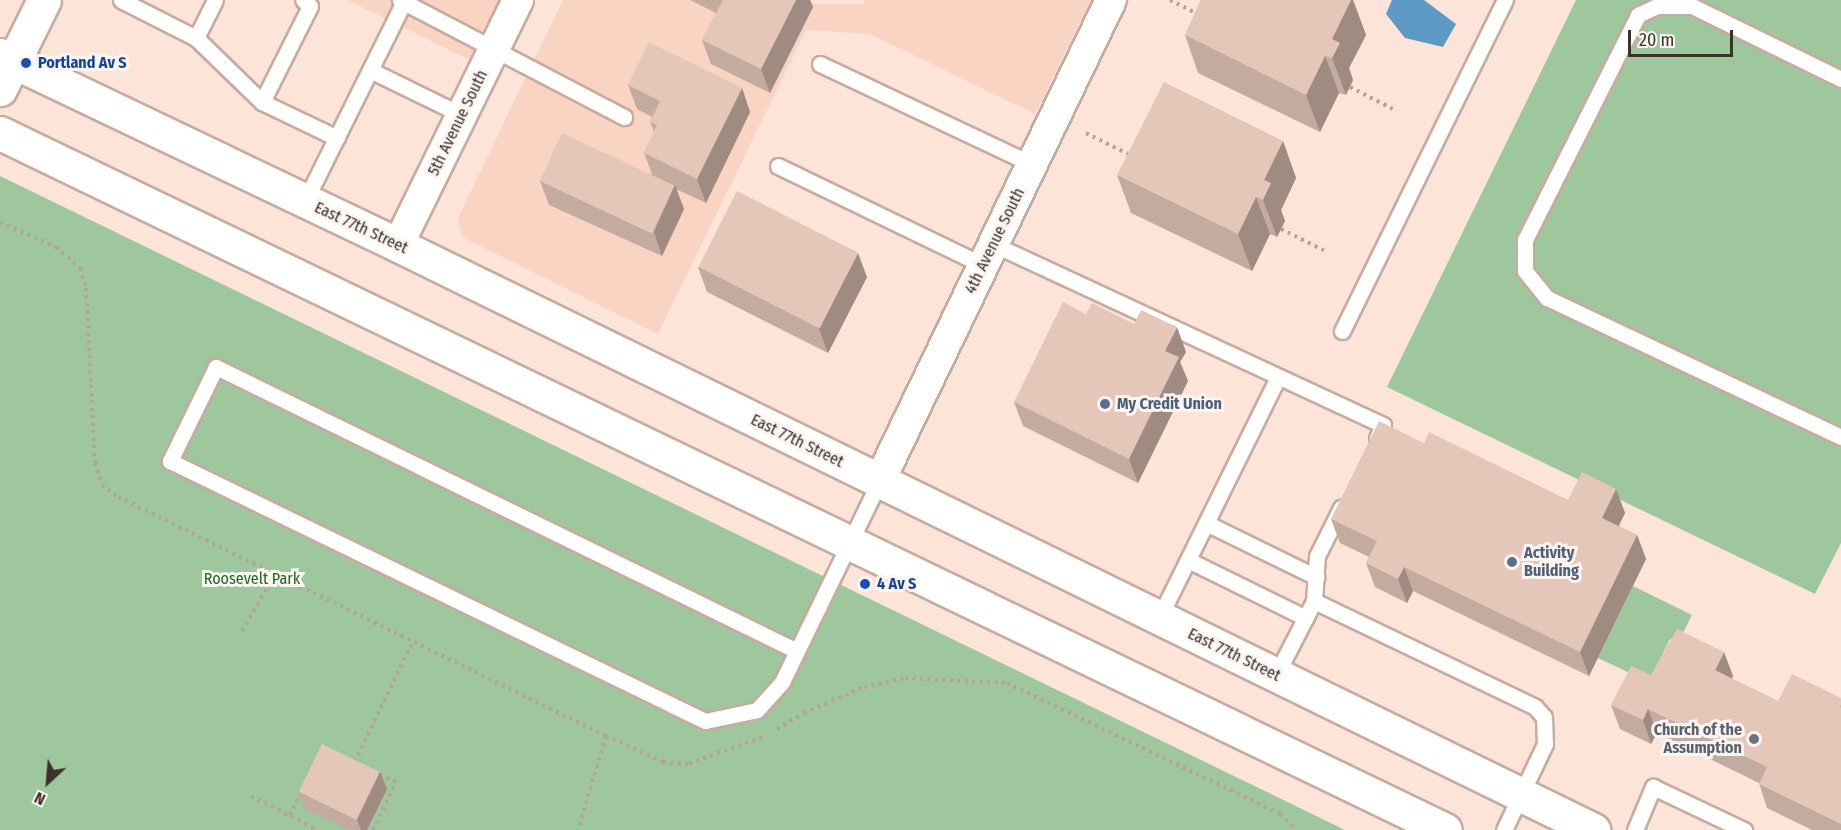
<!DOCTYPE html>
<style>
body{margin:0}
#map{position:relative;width:1841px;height:830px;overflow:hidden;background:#fce4d8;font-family:"Fira Sans Condensed",sans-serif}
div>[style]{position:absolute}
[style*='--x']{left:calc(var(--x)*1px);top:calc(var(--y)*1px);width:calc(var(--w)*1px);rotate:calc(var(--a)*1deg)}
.built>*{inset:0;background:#f9d4c2}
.green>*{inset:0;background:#9ec79e}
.water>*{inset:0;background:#5c9ac4}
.path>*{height:4px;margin-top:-2px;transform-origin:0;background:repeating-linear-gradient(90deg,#b5a298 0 3px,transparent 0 7.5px)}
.roads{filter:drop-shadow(2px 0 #c7ab9d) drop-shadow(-2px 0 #c7ab9d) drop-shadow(0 2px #c7ab9d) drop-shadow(0 -2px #c7ab9d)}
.service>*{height:15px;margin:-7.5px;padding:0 7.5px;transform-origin:7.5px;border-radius:7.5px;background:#fff}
.minor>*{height:30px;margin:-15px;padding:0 15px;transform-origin:15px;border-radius:15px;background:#fff}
.tertiary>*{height:33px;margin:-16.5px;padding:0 16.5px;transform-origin:16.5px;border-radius:16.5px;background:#fff}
.secondary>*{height:33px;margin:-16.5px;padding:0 16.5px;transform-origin:16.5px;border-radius:16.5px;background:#fff}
.wall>*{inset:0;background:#c4ab9f}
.shaded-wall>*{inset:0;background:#a08b82}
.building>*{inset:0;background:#e4c7b9;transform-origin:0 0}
.dots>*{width:16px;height:16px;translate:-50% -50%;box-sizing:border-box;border:3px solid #fbf5f2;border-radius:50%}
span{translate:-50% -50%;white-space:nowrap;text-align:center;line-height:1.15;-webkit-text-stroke:6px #fbf5f2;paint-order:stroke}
.transit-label{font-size:16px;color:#164399;font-weight:700}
.left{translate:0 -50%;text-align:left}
.street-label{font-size:16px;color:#3c312b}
.service-label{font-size:16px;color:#4e5e75;font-weight:700}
.park-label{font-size:16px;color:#206626}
.worship-label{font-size:16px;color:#5b616d;font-weight:700}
.right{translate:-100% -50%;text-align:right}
.north{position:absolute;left:18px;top:752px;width:60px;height:60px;-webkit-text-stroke:4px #fbf5f2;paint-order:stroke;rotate:206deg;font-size:16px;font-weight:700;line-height:24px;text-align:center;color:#3c312b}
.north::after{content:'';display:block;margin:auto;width:21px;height:27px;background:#3c312b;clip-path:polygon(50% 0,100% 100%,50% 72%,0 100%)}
.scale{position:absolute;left:1628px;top:30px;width:105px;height:27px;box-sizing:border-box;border:3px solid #3c312b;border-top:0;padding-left:8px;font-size:18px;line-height:21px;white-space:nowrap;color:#3c312b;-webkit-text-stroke:4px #fbf5f2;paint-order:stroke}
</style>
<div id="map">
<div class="built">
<div style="clip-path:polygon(347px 0,502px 0,472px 61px)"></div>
<div style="clip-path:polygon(563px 0,807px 0,816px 4px,863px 4px,865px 0,1091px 0,1035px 114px,870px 34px,806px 30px,658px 334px,462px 237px,458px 218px)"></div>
</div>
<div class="green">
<div style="clip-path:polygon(1576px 0,1841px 0,1841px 543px,1815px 594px,1387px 387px)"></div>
<div style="clip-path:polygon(0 176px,1345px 830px,0 830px)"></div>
<div style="clip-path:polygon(1633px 586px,1692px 615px,1678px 643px,1670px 639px,1649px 682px,1598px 658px)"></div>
</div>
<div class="water">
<div style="clip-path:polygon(1392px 0,1424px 0,1456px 24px,1443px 47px,1405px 38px,1386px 14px)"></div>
</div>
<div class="path">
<div style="--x:1170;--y:0;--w:33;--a:27"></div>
<div style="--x:1350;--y:87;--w:48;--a:27.1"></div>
<div style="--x:1086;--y:133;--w:51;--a:26.6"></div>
<div style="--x:0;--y:222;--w:61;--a:24.1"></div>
<div style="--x:56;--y:247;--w:32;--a:41"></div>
<div style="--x:80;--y:268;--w:21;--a:73"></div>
<div style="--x:86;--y:288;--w:175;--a:87.1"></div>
<div style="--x:95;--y:463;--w:23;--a:72"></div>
<div style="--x:102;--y:485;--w:20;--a:37"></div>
<div style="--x:118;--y:497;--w:543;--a:26.09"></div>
<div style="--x:606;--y:736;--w:98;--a:106.6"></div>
<div style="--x:1281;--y:229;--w:51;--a:26.6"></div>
<div style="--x:242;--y:631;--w:67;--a:-59.6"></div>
<div style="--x:777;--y:729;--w:31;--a:-31"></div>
<div style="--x:804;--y:713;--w:65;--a:-23.4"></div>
<div style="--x:864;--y:687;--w:42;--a:-12.4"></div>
<div style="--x:905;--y:678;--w:102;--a:2.8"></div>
<div style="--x:1007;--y:683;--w:303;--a:25.6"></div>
<div style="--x:1280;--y:814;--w:23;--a:43"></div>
<div style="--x:606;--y:736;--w:63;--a:24.5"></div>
<div style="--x:663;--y:762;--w:26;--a:4"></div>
<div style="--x:689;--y:764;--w:81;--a:-20.2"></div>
<div style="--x:355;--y:762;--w:134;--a:-64.4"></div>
<div style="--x:251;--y:796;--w:75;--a:26.9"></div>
<div style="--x:290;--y:815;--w:26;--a:-65"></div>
<div style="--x:373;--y:830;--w:53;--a:-64.4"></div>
<div style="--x:396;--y:782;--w:21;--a:-155"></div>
</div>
<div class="roads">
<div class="service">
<div style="--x:121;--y:0;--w:84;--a:26.9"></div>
<div style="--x:196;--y:38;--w:92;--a:44.1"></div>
<div style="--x:262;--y:102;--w:107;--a:-63.4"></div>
<div style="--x:310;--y:6;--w:9;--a:-139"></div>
<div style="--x:400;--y:0;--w:253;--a:27.6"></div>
<div style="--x:196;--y:38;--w:42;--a:-63.4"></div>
<div style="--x:820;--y:64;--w:234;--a:25.3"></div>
<div style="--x:370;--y:70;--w:102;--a:26.1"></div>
<div style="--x:1841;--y:79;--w:166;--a:-153.9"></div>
<div style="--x:1692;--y:6;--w:35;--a:180"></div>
<div style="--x:1657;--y:6;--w:21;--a:155"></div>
<div style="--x:1638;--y:15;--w:252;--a:116.7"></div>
<div style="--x:1525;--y:240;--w:31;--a:90"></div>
<div style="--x:1525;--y:271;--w:35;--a:51"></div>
<div style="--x:1547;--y:298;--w:325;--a:25.3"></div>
<div style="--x:262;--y:102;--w:83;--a:25.6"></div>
<div style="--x:778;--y:166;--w:228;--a:25.8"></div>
<div style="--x:305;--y:201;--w:222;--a:-63.6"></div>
<div style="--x:993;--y:244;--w:430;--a:24.9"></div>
<div style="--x:1383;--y:425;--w:14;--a:115"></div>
<div style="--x:1342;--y:331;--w:369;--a:-63.8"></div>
<div style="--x:1206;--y:523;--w:123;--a:26.1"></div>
<div style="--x:1188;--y:560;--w:131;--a:26.2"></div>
<div style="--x:1314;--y:601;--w:245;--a:25.6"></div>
<div style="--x:1535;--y:707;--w:13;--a:48"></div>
<div style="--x:1544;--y:717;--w:27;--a:88"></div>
<div style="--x:1545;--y:744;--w:95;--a:115.5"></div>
<div style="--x:1159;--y:618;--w:269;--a:-63.7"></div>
<div style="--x:797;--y:651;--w:647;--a:-153.95"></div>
<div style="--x:216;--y:367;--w:105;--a:116.1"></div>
<div style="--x:170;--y:461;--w:595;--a:25.92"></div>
<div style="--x:705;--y:721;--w:53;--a:-11.9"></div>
<div style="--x:757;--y:710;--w:38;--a:-48"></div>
<div style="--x:782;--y:682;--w:222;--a:-64.1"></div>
<div style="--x:1276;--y:675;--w:83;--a:-62.8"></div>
<div style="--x:1314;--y:601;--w:45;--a:-86.2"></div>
<div style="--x:1317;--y:556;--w:54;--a:-63.4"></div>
<div style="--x:1635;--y:830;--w:47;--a:-67.3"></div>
<div style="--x:1653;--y:787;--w:101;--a:25.3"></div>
</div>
<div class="minor">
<div style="--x:398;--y:245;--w:273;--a:-63.9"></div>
<div style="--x:879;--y:482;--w:535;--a:-64.3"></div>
</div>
<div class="tertiary">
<div style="--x:0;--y:55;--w:441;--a:25.5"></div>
<div style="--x:398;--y:245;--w:1331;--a:26.08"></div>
<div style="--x:0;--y:133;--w:1604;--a:25.75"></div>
</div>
<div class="secondary">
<div style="--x:0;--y:89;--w:99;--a:-63.7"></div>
</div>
</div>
<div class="wall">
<div style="clip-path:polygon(690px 0,810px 0,813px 7px,770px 93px,711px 64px,702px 40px,716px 13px)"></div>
<div style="clip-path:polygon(1201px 0,1353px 0,1366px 35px,1349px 68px,1353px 80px,1346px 95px,1339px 93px,1320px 132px,1198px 73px,1185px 35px)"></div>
<div style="clip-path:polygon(628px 85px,742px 88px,750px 112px,706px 203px,676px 189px,684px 209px,662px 256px,549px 205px,540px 181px,652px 174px,644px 153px,654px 132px,650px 122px,652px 117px,637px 109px)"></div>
<div style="clip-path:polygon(1283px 141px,1296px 178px,1281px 210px,1285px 221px,1277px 237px,1270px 234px,1252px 271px,1131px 213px,1117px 175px)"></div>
<div style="clip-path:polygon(698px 267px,867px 277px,828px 353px,707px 292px)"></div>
<div style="clip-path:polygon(1086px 314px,1134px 324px,1186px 352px,1180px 362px,1188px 381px,1138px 483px,1023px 426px,1014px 402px)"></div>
<div style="clip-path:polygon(1424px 443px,1568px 500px,1616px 489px,1625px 513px,1618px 526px,1637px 535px,1646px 559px,1589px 676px,1413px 591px,1407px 603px,1375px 587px,1366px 563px,1369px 557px,1340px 543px,1331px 519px)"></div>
<div style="clip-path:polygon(1651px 675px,1733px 676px,1732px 679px,1778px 701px,1841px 698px,1841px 830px,1812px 830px,1767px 808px,1759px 783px,1657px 733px,1651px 744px,1620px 729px,1611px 705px)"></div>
<div style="clip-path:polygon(380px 772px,387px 789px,367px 830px,349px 830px,305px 809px,299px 792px)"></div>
</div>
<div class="shaded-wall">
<div style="clip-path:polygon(796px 0,810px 0,813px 7px,770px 93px,761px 69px)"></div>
<div style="clip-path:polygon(1351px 0,1353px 0,1366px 35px,1349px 68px,1353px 80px,1346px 95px,1332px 58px,1332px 39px)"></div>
<div style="clip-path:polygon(1325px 56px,1339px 93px,1320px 132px,1306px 95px)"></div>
<div style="clip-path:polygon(742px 88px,750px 112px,706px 203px,697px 179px)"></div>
<div style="clip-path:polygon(1283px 141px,1296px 178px,1281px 210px,1285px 221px,1277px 237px,1263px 200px,1264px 180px)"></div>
<div style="clip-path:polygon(675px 185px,684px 209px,662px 256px,654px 232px)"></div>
<div style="clip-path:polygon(1256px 197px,1270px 234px,1252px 271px,1238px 234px)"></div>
<div style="clip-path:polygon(858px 253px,867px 277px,828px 353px,819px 329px)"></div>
<div style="clip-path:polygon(1177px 327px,1186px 352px,1180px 362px,1188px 381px,1138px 483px,1129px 459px,1165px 351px)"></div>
<div style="clip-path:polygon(1616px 489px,1625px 513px,1611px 542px,1602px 518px)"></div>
<div style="clip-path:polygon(1637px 535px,1646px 559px,1589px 676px,1580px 652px)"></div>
<div style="clip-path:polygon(1404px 567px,1413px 591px,1407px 603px,1398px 579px)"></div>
<div style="clip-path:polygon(1724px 652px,1733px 676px,1723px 694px,1715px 670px)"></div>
<div style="clip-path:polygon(1648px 709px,1657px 733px,1651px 744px,1643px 720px)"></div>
<div style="clip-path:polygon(380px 772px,387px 789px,367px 830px,361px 830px,357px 820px)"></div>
</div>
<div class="building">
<div style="clip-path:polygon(723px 0,796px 0,761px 69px,702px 40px)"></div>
<div style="clip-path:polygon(1201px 0,1351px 0,1332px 39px,1340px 43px,1332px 58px,1325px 56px,1306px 95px,1185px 35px)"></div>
<div style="clip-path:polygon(649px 42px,742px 88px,697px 179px,644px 153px,657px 125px,650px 122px,660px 101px,628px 85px)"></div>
<div style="clip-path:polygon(1164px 82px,1283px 141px,1264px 180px,1271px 183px,1263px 200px,1256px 197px,1238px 234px,1117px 175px)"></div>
<div style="left:562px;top:133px;width:124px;height:53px;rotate:25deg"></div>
<div style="left:737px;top:191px;width:136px;height:85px;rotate:27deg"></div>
<div style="clip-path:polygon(1063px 302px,1086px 314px,1092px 303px,1134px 324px,1141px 310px,1177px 327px,1165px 351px,1179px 357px,1129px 459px,1014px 402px)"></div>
<div style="clip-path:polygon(1379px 421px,1424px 443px,1429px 432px,1568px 500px,1582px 472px,1616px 489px,1602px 518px,1637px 535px,1580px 652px,1404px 567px,1398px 579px,1366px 563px,1377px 541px,1331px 519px)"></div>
<div style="clip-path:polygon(1677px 629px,1724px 652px,1715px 670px,1778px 701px,1792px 674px,1841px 698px,1841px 705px,1840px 707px,1841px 707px,1841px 824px,1759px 784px,1767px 767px,1648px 709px,1643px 720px,1611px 705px,1631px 666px,1651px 675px)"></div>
<div style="left:322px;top:744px;width:64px;height:53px;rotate:26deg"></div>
</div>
<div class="dots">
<div style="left:26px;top:63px;background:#1a4fb4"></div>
<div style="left:1105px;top:404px;background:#5c6f8a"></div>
<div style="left:1512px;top:562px;background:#5c6f8a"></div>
<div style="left:865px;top:584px;background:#1a4fb4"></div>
<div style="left:1754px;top:739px;background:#6b7280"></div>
</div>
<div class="transit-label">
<span class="left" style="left:38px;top:63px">Portland Av S</span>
<span class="left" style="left:877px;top:584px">4 Av S</span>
</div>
<div class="street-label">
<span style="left:458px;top:123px;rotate:-64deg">5th Avenue South</span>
<span style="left:361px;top:228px;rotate:25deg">East 77th Street</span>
<span style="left:995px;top:241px;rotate:-64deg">4th Avenue South</span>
<span style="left:797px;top:441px;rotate:26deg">East 77th Street</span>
<span style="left:1234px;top:655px;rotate:26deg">East 77th Street</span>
</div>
<div class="service-label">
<span class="left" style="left:1117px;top:404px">My Credit Union</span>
<span class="left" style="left:1524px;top:562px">Activity<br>Building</span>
</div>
<div class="park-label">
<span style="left:252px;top:579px">Roosevelt Park</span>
</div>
<div class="worship-label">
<span class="right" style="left:1742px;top:739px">Church of the<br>Assumption</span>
</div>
<div class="north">N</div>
<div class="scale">20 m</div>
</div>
